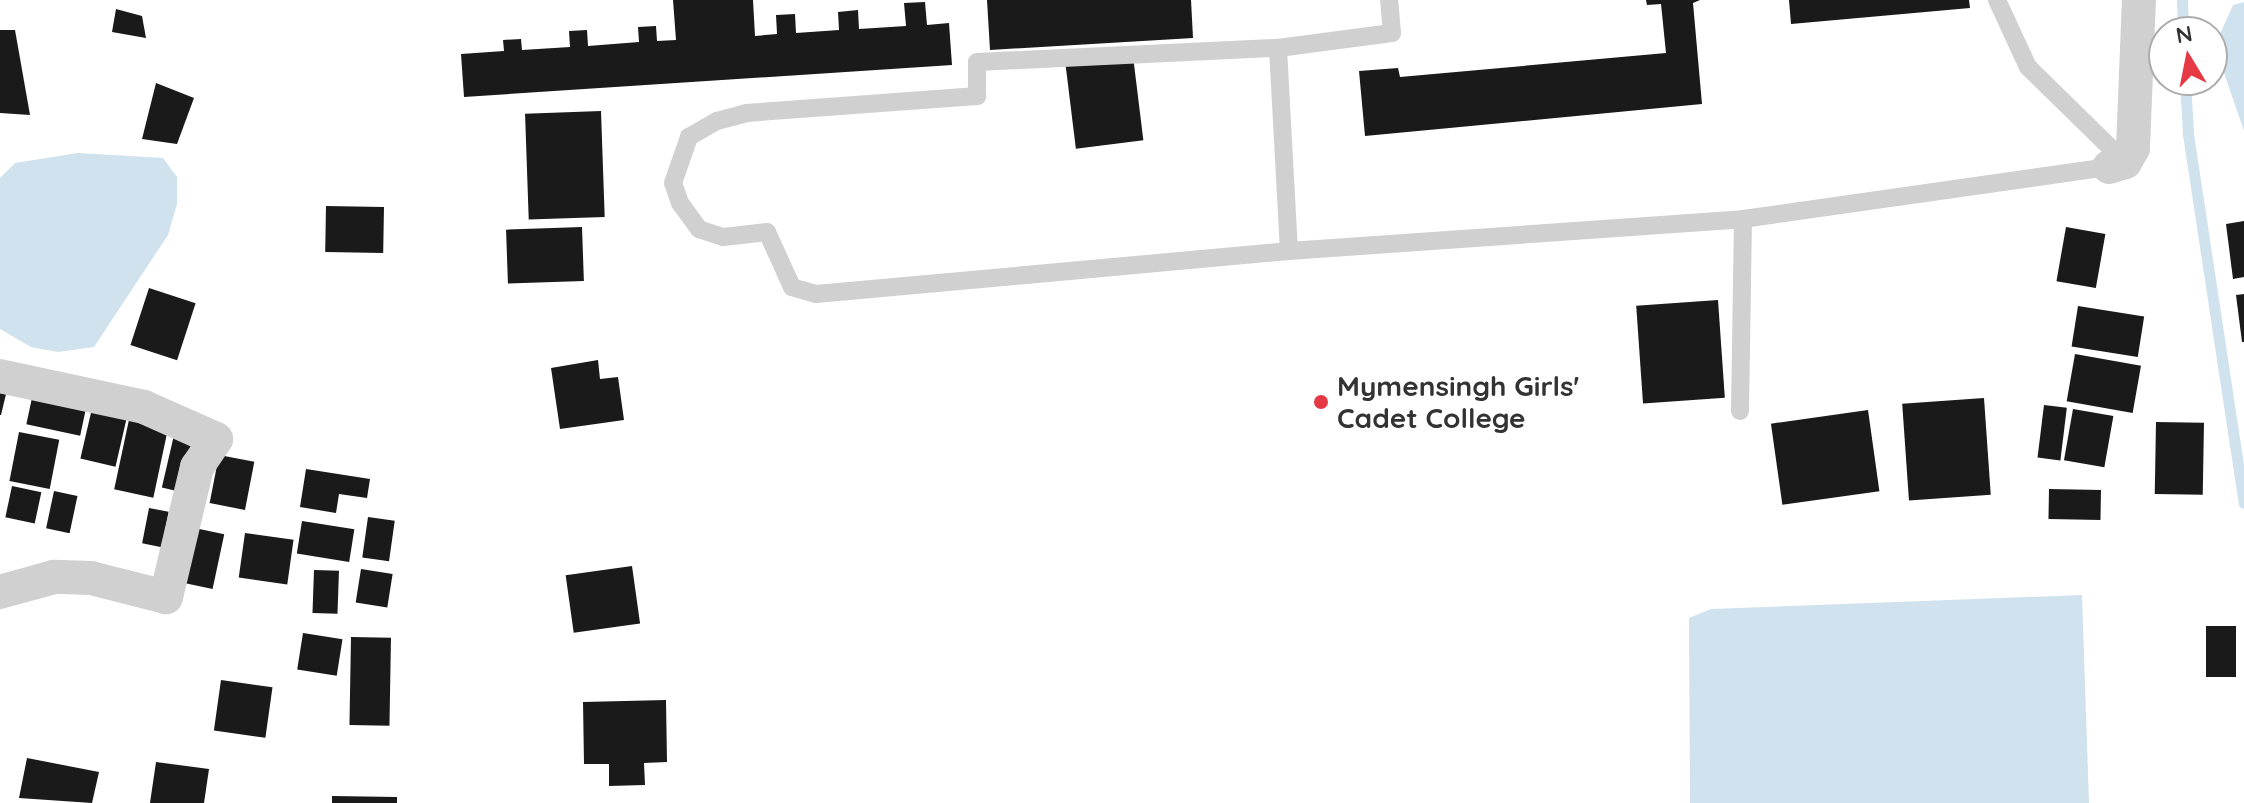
<!DOCTYPE html>
<style>
body{margin:0}
#map{position:relative;width:2244px;height:803px;overflow:hidden;background:#fff;font-family:Quicksand,sans-serif}
div>[style]{position:absolute}
[style*='--x']{left:calc(var(--x)*1px);top:calc(var(--y)*1px);width:calc(var(--w)*1px);rotate:calc(var(--a)*1deg)}
.water>*{inset:0;background:#cfe2ee}
.stream>*{height:11px;margin:-5.5px;padding:0 5.5px;transform-origin:5.5px;border-radius:5.5px;background:#cfe2ee}
.building>*{inset:0;background:#1a1a1a;transform-origin:0 0}
.service>*{height:18px;margin:-9px;padding:0 9px;transform-origin:9px;border-radius:9px;background:#d0d0d0}
.minor>*{height:34px;margin:-17px;padding:0 17px;transform-origin:17px;border-radius:17px;background:#d0d0d0}
.dots>*{width:22px;height:22px;translate:-50% -50%;box-sizing:border-box;border:4px solid #fff;border-radius:50%}
span{translate:-50% -50%;white-space:nowrap;text-align:center;line-height:1.15;-webkit-text-stroke:8px #fff;paint-order:stroke}
.poi-label{font-size:28px;color:#333;font-weight:700}
.left{translate:0 -50%;text-align:left}
.north{position:absolute;left:2148px;top:16px;width:80px;height:80px;box-sizing:border-box;background:#fff;border:2px solid #adadad;border-radius:50%;rotate:350deg;font-size:22px;font-weight:700;line-height:32px;text-align:center;color:#333}
.north::after{content:'';display:block;margin:auto;width:28px;height:36px;background:#e63946;clip-path:polygon(50% 0,100% 100%,50% 72%,0 100%)}
</style>
<div id="map">
<div class="water">
<div style="clip-path:polygon(2244px 2px,2244px 131px,2224px 73px,2219px 36px,2233px 5px)"></div>
<div style="clip-path:polygon(78px 153px,163px 158px,177px 177px,177px 204px,168px 235px,94px 347px,58px 352px,31px 347px,0 329px,0 178px,15px 163px)"></div>
<div style="clip-path:polygon(2082px 595px,2089px 803px,1690px 803px,1689px 618px,1711px 609px)"></div>
</div>
<div class="stream">
<div style="--x:2182;--y:0;--w:32;--a:88"></div>
<div style="--x:2185;--y:80;--w:54;--a:86.8"></div>
<div style="--x:2188;--y:134;--w:373;--a:81.4"></div>
</div>
<div class="building">
<div style="clip-path:polygon(673px 0,753px 0,755px 36px,777px 34px,776px 15px,795px 14px,796px 33px,839px 30px,838px 12px,858px 10px,859px 29px,906px 26px,904px 3px,925px 2px,927px 25px,949px 23px,952px 65px,464px 97px,461px 54px,504px 51px,503px 40px,521px 39px,522px 50px,570px 47px,569px 31px,587px 30px,588px 46px,639px 42px,638px 27px,656px 26px,657px 41px,676px 40px)"></div>
<div style="clip-path:polygon(987px 0,1191px 0,1193px 38px,990px 50px)"></div>
<div style="clip-path:polygon(1646px 0,1700px 0,1693px 3px,1702px 104px,1365px 136px,1359px 71px,1398px 68px,1400px 77px,1666px 53px,1661px 4px,1647px 5px)"></div>
<div style="clip-path:polygon(1789px 0,1969px 0,1970px 8px,1791px 24px)"></div>
<div style="clip-path:polygon(116px 9px,142px 16px,146px 38px,112px 32px)"></div>
<div style="clip-path:polygon(0 30px,15px 30px,30px 115px,0 113px)"></div>
<div style="left:1133px;top:56px;width:85px;height:68px;rotate:83deg"></div>
<div style="clip-path:polygon(156px 83px,194px 98px,177px 144px,142px 139px)"></div>
<div style="left:601px;top:111px;width:106px;height:76px;rotate:88deg"></div>
<div style="left:326px;top:206px;width:58px;height:46px;rotate:1deg"></div>
<div style="clip-path:polygon(2244px 221px,2244px 277px,2233px 279px,2226px 224px)"></div>
<div style="left:582px;top:227px;width:54px;height:76px;rotate:88deg"></div>
<div style="left:2066px;top:227px;width:40px;height:55px;rotate:10deg"></div>
<div style="left:149px;top:288px;width:49px;height:60px;rotate:18deg"></div>
<div style="clip-path:polygon(2244px 294px,2244px 342px,2242px 342px,2236px 295px)"></div>
<div style="left:1718px;top:300px;width:98px;height:82px;rotate:86deg"></div>
<div style="left:2078px;top:306px;width:67px;height:41px;rotate:9deg"></div>
<div style="left:2075px;top:354px;width:67px;height:48px;rotate:10deg"></div>
<div style="clip-path:polygon(598px 360px,600px 379px,618px 377px,624px 420px,560px 429px,551px 368px)"></div>
<div style="clip-path:polygon(0 389px,7px 390px,1px 415px,0 415px)"></div>
<div style="left:33px;top:393px;width:55px;height:32px;rotate:12deg"></div>
<div style="left:1984px;top:398px;width:97px;height:82px;rotate:86deg"></div>
<div style="left:93px;top:404px;width:36px;height:56px;rotate:13deg"></div>
<div style="left:2044px;top:405px;width:23px;height:53px;rotate:7deg"></div>
<div style="left:2073px;top:409px;width:41px;height:52px;rotate:10deg"></div>
<div style="left:1868px;top:410px;width:82px;height:98px;rotate:82deg"></div>
<div style="left:130px;top:415px;width:40px;height:76px;rotate:12deg"></div>
<div style="left:2156px;top:422px;width:48px;height:72px;rotate:1deg"></div>
<div style="left:19px;top:432px;width:41px;height:50px;rotate:11deg"></div>
<div style="left:174px;top:435px;width:27px;height:54px;rotate:13deg"></div>
<div style="left:219px;top:455px;width:36px;height:49px;rotate:11deg"></div>
<div style="clip-path:polygon(306px 469px,370px 479px,367px 498px,339px 494px,336px 513px,300px 507px)"></div>
<div style="left:12px;top:486px;width:30px;height:32px;rotate:12deg"></div>
<div style="left:2049px;top:489px;width:52px;height:30px;rotate:1deg"></div>
<div style="left:54px;top:491px;width:24px;height:38px;rotate:12deg"></div>
<div style="left:149px;top:508px;width:20px;height:36px;rotate:11deg"></div>
<div style="left:368px;top:517px;width:27px;height:41px;rotate:8deg"></div>
<div style="left:302px;top:521px;width:53px;height:33px;rotate:9deg"></div>
<div style="left:190px;top:527px;width:35px;height:56px;rotate:12deg"></div>
<div style="left:245px;top:533px;width:49px;height:45px;rotate:8deg"></div>
<div style="left:632px;top:566px;width:58px;height:67px;rotate:82deg"></div>
<div style="left:361px;top:569px;width:32px;height:34px;rotate:9deg"></div>
<div style="left:314px;top:570px;width:25px;height:43px;rotate:2deg"></div>
<div style="left:2206px;top:626px;width:30px;height:51px"></div>
<div style="left:303px;top:633px;width:40px;height:37px;rotate:9deg"></div>
<div style="left:351px;top:637px;width:40px;height:88px;rotate:1deg"></div>
<div style="left:221px;top:680px;width:52px;height:51px;rotate:8deg"></div>
<div style="clip-path:polygon(666px 700px,667px 762px,644px 763px,645px 785px,609px 786px,609px 764px,584px 764px,583px 702px)"></div>
<div style="clip-path:polygon(27px 758px,99px 772px,92px 803px,19px 798px)"></div>
<div style="clip-path:polygon(156px 762px,209px 769px,204px 803px,150px 803px)"></div>
<div style="clip-path:polygon(332px 796px,397px 797px,397px 803px,332px 803px)"></div>
</div>
<div class="service">
<div style="--x:1997;--y:0;--w:74;--a:65.2"></div>
<div style="--x:2028;--y:67;--w:136;--a:44.4"></div>
<div style="--x:1278;--y:48;--w:203;--a:86.9"></div>
<div style="--x:1289;--y:251;--w:455;--a:-4"></div>
<div style="--x:1743;--y:219;--w:192;--a:90.9"></div>
<div style="--x:1743;--y:219;--w:370;--a:-8.1"></div>
<div style="--x:1289;--y:251;--w:475;--a:174.8"></div>
<div style="--x:816;--y:294;--w:25;--a:-164"></div>
<div style="--x:792;--y:287;--w:60;--a:-114.4"></div>
<div style="--x:767;--y:232;--w:44;--a:173.5"></div>
<div style="--x:723;--y:237;--w:25;--a:-162"></div>
<div style="--x:699;--y:229;--w:32;--a:-126"></div>
<div style="--x:680;--y:203;--w:21;--a:-109"></div>
<div style="--x:673;--y:183;--w:49;--a:-70.8"></div>
<div style="--x:689;--y:137;--w:32;--a:-30"></div>
<div style="--x:717;--y:121;--w:30;--a:-15"></div>
<div style="--x:746;--y:113;--w:232;--a:-4.2"></div>
<div style="--x:977;--y:96;--w:34;--a:-90"></div>
<div style="--x:977;--y:62;--w:301;--a:-2.7"></div>
<div style="--x:1278;--y:48;--w:115;--a:-7.5"></div>
<div style="--x:1392;--y:33;--w:33;--a:-95"></div>
</div>
<div class="minor">
<div style="--x:2109;--y:167;--w:17;--a:-17"></div>
<div style="--x:2125;--y:162;--w:16;--a:-60"></div>
<div style="--x:2133;--y:148;--w:148;--a:-87.7"></div>
<div style="--x:0;--y:376;--w:147;--a:12.1"></div>
<div style="--x:144;--y:407;--w:79;--a:24"></div>
<div style="--x:216;--y:439;--w:34;--a:124"></div>
<div style="--x:197;--y:467;--w:134;--a:103.4"></div>
<div style="--x:166;--y:597;--w:77;--a:-165.8"></div>
<div style="--x:91;--y:578;--w:37;--a:-178"></div>
<div style="--x:54;--y:577;--w:56;--a:164.5"></div>
</div>
<div class="dots">
<div style="left:1321px;top:402px;background:#e63946"></div>
</div>
<div class="poi-label">
<span class="left" style="left:1337px;top:402px">Mymensingh Girls'<br>Cadet College</span>
</div>
<div class="north">N</div>
</div>
